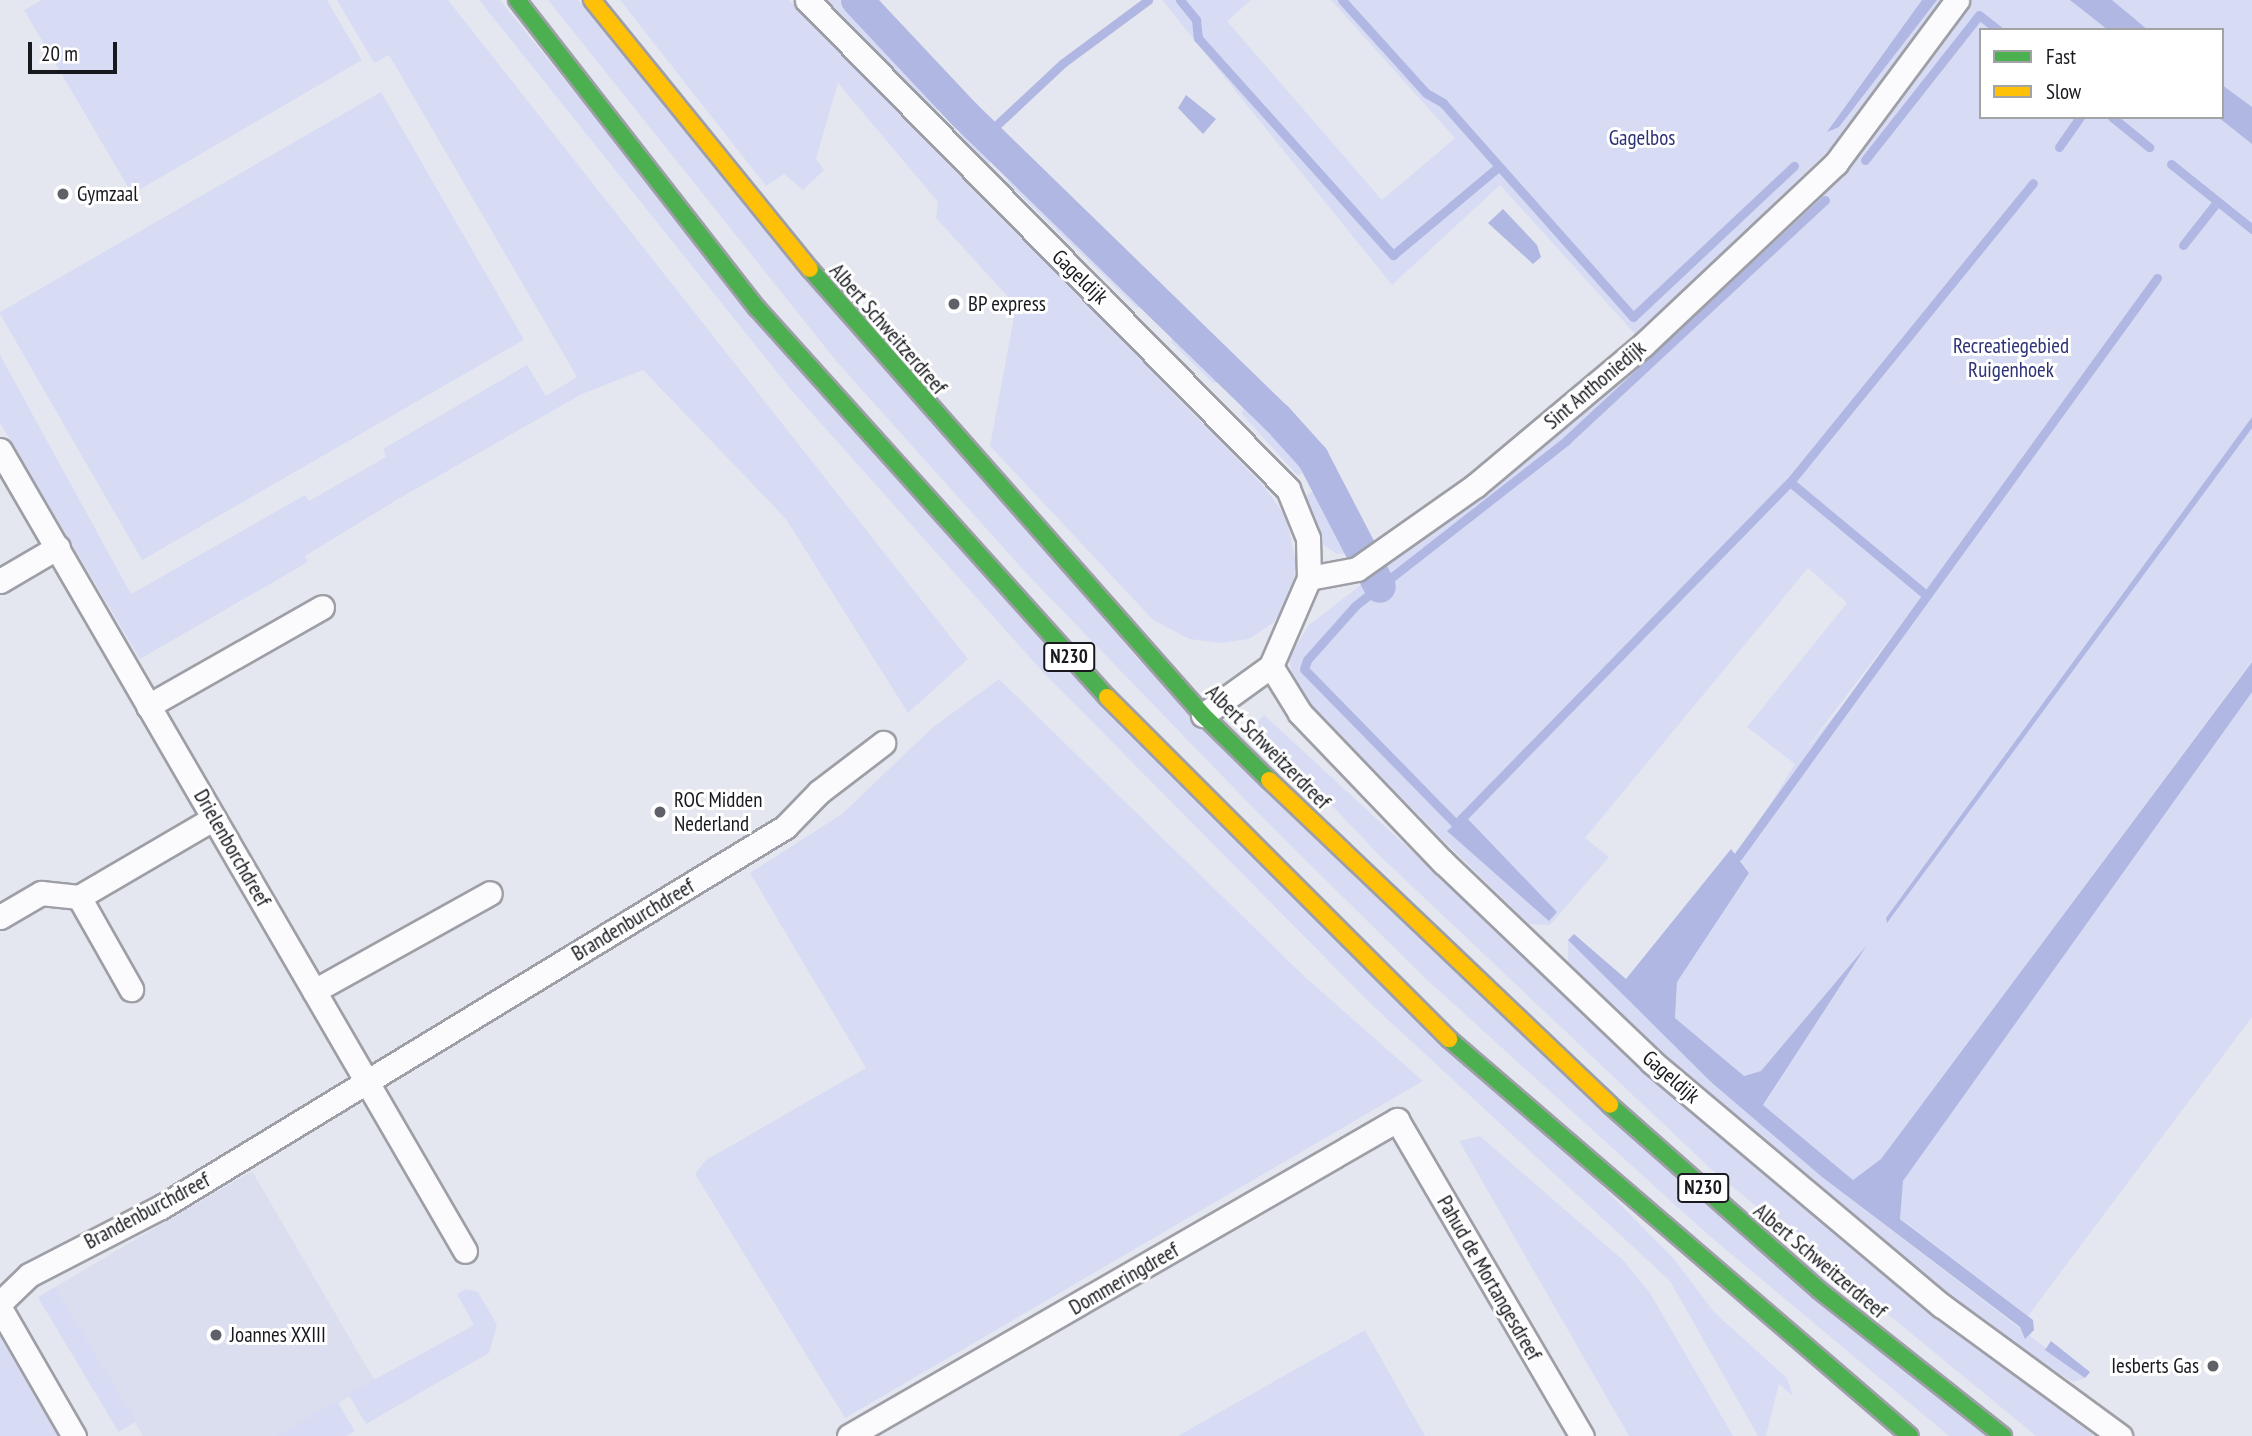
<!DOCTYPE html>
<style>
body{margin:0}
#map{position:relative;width:2252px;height:1436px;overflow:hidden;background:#e5e7f0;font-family:"PT Sans Narrow",sans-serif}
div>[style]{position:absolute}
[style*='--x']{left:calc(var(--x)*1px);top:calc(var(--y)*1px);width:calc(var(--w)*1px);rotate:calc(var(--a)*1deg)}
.built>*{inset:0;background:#dbdeef}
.green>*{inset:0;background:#d7dcf4;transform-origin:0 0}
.water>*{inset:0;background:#b0b7e3}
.stream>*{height:9px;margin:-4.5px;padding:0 4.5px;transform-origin:4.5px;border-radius:4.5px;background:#b0b7e3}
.canal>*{height:32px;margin:-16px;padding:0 16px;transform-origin:16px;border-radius:16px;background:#b0b7e3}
.roads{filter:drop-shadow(2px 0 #9e9fa6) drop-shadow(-2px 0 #9e9fa6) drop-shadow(0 2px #9e9fa6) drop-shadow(0 -2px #9e9fa6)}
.street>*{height:23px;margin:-11.5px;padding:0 11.5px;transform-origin:11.5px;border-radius:11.5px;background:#fbfbfd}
.fast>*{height:16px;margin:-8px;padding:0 8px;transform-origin:8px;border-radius:8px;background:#4caf50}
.slow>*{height:16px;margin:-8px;padding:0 8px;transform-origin:8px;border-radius:8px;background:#ffc107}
.dots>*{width:19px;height:19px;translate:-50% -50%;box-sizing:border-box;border:4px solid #fff;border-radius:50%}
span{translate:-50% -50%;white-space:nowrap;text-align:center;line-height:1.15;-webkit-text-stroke:6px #fff;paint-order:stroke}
.shield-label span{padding:2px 5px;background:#fff;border:2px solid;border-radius:5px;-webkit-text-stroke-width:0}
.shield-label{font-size:19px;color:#17191e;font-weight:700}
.park-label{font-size:21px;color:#2d3276}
.poi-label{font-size:21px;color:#17191e}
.left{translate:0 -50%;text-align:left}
.right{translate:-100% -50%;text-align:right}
.street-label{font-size:21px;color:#17191e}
.legend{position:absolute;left:1979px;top:28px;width:245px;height:91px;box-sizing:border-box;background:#fff;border:2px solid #a2a3a5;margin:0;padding:9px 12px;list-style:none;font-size:21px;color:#17191e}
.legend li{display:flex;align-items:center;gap:14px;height:35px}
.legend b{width:35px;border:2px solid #a2a3a5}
.scale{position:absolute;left:28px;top:42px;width:89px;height:32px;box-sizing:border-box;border:4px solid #17191e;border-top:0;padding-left:9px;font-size:21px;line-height:24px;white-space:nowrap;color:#17191e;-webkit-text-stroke:5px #fff;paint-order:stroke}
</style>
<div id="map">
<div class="built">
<div style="clip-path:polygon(252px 1171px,376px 1383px,275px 1436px,143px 1436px,55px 1287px)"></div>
</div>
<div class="green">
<div style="clip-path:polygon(42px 0,327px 0,362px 60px,132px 194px,24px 10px)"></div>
<div style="clip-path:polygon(337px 0,448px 0,968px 659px,908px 713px,786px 519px,643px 370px,582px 394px,400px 498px,305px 556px,308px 562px,140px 659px,0 423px,0 355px,131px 594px,305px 495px,309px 501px,386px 457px,383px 449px,527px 365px,546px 396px,577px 377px,389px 55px,374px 63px)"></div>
<div style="clip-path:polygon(479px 0,500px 0,814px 388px,1674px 1259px,1714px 1312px,1787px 1378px,1793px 1396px,1779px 1384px,1766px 1436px,1758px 1436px,1670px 1281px,1371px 1004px,1041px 670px,792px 391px)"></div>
<div style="clip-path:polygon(548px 0,578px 0,1136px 657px,1986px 1436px,1949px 1436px,1706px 1233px,1425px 978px,1261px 816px,1026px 573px,837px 362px)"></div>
<div style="clip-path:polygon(620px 0,789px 0,1263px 485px,1286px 517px,1296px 562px,1291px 599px,1273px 623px,1249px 639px,1221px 643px,1189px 639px,1153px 620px,990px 446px,1013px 322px,1010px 299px,936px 218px,938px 202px,838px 83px,816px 159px,824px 170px,803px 190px,784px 174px,766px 186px)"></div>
<div style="clip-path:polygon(826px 0,849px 0,952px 107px,934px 111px)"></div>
<div style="clip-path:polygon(1162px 0,1251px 0,1227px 21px,1382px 200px,1455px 138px,1331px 0,1946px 0,1833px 146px,1636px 335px,1500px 185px,1392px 285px)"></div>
<div style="clip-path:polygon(evenodd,1971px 0,2252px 0,2252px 661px,1881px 1159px,1853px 1180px,1763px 1106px,1867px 945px,1761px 1071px,1744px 1076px,1675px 1018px,1677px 982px,1749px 873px,1738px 856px,1795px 764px,1747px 727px,1847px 603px,1808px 568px,1585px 838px,1609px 857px,1550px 925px,1529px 924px,1437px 834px,1297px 690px,1288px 658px,1309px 625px,1590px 408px,1841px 177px,1971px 0,1981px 30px,2222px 30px,2222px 117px,1981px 117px,1981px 30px,1971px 0,1913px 608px,1878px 663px,1809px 746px,1809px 745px,1913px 608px)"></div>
<div style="left:381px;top:92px;width:286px;height:441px;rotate:60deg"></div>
<div style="clip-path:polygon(962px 119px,999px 155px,987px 165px,959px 137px)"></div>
<div style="clip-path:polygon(1016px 171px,1150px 305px,1137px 308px,1007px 182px)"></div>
<div style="clip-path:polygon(1175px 328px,1228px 381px,1213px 383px,1171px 342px)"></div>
<div style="clip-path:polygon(1245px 395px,1312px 471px,1297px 475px,1242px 414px)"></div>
<div style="clip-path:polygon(1320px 486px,1348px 544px,1357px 553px,1337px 554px,1322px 544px,1306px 496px)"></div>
<div style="clip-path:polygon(999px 679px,1305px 977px,1423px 1081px,845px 1418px,695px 1174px,706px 1160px,866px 1068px,750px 873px,842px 814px,932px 728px)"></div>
<div style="clip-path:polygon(2252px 691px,2252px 1017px,2028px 1316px,1900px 1218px,1903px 1181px)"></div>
<div style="clip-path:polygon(1264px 715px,1745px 1158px,2094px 1436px,2036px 1436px,1711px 1169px,1380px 856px,1255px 725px)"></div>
<div style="clip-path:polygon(1568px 940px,1822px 1177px,2085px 1378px,2073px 1382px,2012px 1343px,1861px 1227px,1662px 1057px,1568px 964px)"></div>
<div style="clip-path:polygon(1480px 1136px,1624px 1261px,1650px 1293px,1733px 1436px,1629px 1436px,1459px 1141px)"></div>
<div style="left:55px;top:1287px;width:157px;height:20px;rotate:59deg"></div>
<div style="clip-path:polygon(466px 1289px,478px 1292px,497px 1325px,489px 1353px,366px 1424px,348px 1394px,474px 1325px,457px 1294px)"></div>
<div style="clip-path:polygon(1365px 1330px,1425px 1436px,1178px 1436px,1236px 1403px)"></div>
<div style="clip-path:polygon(0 1337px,58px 1436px,0 1436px)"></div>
<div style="clip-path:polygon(337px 1401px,355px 1431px,346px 1436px,275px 1436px)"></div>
</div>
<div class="water">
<div style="clip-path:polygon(1922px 0,1937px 0,1839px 127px,1827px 132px)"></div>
<div style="clip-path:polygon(2070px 0,2112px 0,2148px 30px,2108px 30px)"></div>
<div style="clip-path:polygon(2222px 85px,2252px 107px,2252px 144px,2218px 117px)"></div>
<div style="clip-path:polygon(1186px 95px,1216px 119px,1203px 134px,1178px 108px)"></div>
<div style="clip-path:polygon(1503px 209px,1537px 245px,1541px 257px,1533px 264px,1488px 223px)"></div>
<div style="clip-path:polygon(2252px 417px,2252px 428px,1887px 923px,1886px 918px)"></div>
<div style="clip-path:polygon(2252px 662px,2252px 692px,1903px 1181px,1900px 1219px,2033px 1320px,2034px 1330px,2025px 1339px,2020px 1327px,1822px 1177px,1711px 1082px,1568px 940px,1574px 934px,1626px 979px,1731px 849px,1749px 873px,1677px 982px,1675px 1018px,1744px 1076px,1761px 1071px,1867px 945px,1763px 1105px,1853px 1180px,1881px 1159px)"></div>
<div style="clip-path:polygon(1465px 816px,1557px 912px,1549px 921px,1447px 831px)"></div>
<div style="clip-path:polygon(2051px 1341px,2090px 1372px,2085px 1378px,2045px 1350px)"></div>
</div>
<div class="stream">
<div style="--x:1180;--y:0;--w:26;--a:51"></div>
<div style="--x:1196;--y:20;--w:18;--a:84"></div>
<div style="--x:1198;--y:38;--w:292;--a:48.1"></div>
<div style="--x:1393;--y:255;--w:136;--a:-39.9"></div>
<div style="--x:1342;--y:0;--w:125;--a:47.9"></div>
<div style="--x:1426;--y:93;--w:20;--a:30"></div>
<div style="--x:1443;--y:103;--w:286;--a:48.4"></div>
<div style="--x:1633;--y:317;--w:221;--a:-43.2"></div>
<div style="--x:2112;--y:117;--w:48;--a:39"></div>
<div style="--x:986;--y:135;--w:105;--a:-43.1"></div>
<div style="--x:1063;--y:63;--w:106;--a:-36.5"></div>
<div style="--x:2059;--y:147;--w:37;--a:-55"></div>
<div style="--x:1865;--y:160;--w:184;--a:-51.8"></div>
<div style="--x:1979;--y:15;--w:24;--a:38"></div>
<div style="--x:2171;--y:164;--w:104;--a:38.7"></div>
<div style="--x:1825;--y:200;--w:354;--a:137.1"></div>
<div style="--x:1566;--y:441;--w:268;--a:142"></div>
<div style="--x:1355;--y:606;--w:72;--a:131.6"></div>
<div style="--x:1307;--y:660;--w:9;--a:108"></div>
<div style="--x:1304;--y:669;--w:217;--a:45.6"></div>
<div style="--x:1456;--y:824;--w:478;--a:-45.7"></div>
<div style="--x:1790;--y:482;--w:385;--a:-50.9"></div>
<div style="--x:2183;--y:245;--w:55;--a:-51.7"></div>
<div style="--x:1790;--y:482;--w:175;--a:39.7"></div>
<div style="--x:1738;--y:856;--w:714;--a:-54.06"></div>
</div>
<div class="canal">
<div style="--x:857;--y:0;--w:158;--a:46.8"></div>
<div style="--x:965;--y:115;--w:435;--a:44.2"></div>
<div style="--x:1277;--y:418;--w:54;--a:48"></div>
<div style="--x:1313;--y:458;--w:145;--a:62.6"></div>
</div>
<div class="roads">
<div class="street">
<div style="--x:807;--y:0;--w:686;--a:45.47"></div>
<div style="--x:1288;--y:489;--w:53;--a:67.8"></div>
<div style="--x:1308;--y:538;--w:40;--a:88.6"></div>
<div style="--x:1309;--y:578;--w:96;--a:113.4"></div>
<div style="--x:1271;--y:666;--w:84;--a:144.2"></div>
<div style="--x:0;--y:450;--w:926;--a:59.86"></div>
<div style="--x:1309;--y:578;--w:49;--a:-10.6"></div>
<div style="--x:1357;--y:569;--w:146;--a:-35.2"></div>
<div style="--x:1476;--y:485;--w:218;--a:-40"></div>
<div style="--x:1643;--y:345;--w:265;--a:-43.3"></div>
<div style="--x:1836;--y:163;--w:203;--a:-53.4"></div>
<div style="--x:0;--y:581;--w:67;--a:-30.4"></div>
<div style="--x:1271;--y:666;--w:55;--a:58.3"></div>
<div style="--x:1300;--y:713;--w:207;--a:46.2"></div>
<div style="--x:1443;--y:862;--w:289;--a:43.7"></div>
<div style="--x:1652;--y:1062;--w:378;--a:40.1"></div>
<div style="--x:1941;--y:1305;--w:222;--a:36.2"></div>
<div style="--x:148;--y:706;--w:200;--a:-29.6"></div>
<div style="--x:79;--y:897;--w:106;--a:60.5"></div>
<div style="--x:0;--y:917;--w:48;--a:-30.3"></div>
<div style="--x:41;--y:893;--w:38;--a:6"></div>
<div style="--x:79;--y:897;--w:156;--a:-30.3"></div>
<div style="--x:314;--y:991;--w:201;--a:-29.1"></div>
<div style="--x:0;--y:1303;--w:40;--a:-44"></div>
<div style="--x:29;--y:1275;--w:148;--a:-27.3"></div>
<div style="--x:161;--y:1207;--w:731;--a:-31.34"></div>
<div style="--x:785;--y:827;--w:49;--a:-45.8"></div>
<div style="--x:819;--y:792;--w:81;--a:-37.4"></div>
<div style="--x:0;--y:1308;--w:148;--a:60"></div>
<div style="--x:849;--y:1436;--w:633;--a:-29.97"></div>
<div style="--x:1397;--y:1120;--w:366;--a:59.7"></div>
</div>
<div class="fast">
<div style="--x:517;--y:0;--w:390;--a:52.1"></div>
<div style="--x:757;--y:308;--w:523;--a:48.02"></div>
<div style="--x:810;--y:269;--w:594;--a:48.61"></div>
<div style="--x:1203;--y:715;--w:93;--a:44.6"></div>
<div style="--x:1449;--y:1039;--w:608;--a:40.73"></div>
<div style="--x:1610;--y:1105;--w:279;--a:41.5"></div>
<div style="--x:1819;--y:1290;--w:235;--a:38.4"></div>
</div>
<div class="slow">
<div style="--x:592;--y:0;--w:346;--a:51"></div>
<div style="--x:1107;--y:697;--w:484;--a:45"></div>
<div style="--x:1269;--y:780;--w:471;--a:43.6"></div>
</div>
</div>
<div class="dots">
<div style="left:63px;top:194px;background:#5f6168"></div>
<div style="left:954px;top:304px;background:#5f6168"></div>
<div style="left:660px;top:812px;background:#5f6168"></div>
<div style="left:216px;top:1335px;background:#5f6168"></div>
<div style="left:2213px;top:1366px;background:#5f6168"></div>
</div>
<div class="shield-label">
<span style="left:1069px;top:657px">N230</span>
<span style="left:1703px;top:1188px">N230</span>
</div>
<div class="park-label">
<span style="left:1642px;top:138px">Gagelbos</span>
<span style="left:2011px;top:358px">Recreatiegebied<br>Ruigenhoek</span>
</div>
<div class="poi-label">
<span class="left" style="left:77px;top:194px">Gymzaal</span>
<span class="left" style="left:968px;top:304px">BP express</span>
<span class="left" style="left:674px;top:812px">ROC Midden<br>Nederland</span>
<span class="left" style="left:230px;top:1335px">Joannes XXIII</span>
<span class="right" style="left:2199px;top:1366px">Iesberts Gas</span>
</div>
<div class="street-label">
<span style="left:1080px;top:277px;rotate:44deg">Gageldijk</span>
<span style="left:888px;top:329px;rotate:49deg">Albert Schweitzerdreef</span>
<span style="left:1595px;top:385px;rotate:-40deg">Sint Anthoniedijk</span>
<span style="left:1268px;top:747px;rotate:45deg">Albert Schweitzerdreef</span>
<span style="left:232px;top:848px;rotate:60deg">Drielenborchdreef</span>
<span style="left:633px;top:920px;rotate:-31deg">Brandenburchdreef</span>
<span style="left:1671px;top:1077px;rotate:41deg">Gageldijk</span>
<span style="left:147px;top:1211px;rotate:-28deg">Brandenburchdreef</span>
<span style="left:1820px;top:1261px;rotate:40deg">Albert Schweitzerdreef</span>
<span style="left:1489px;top:1278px;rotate:60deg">Pahud de Mortangesdreef</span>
<span style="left:1124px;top:1279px;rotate:-30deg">Dommeringdreef</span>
</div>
<ul class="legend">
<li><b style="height:9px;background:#4caf50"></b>Fast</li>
<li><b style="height:9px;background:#ffc107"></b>Slow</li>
</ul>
<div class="scale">20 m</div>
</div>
